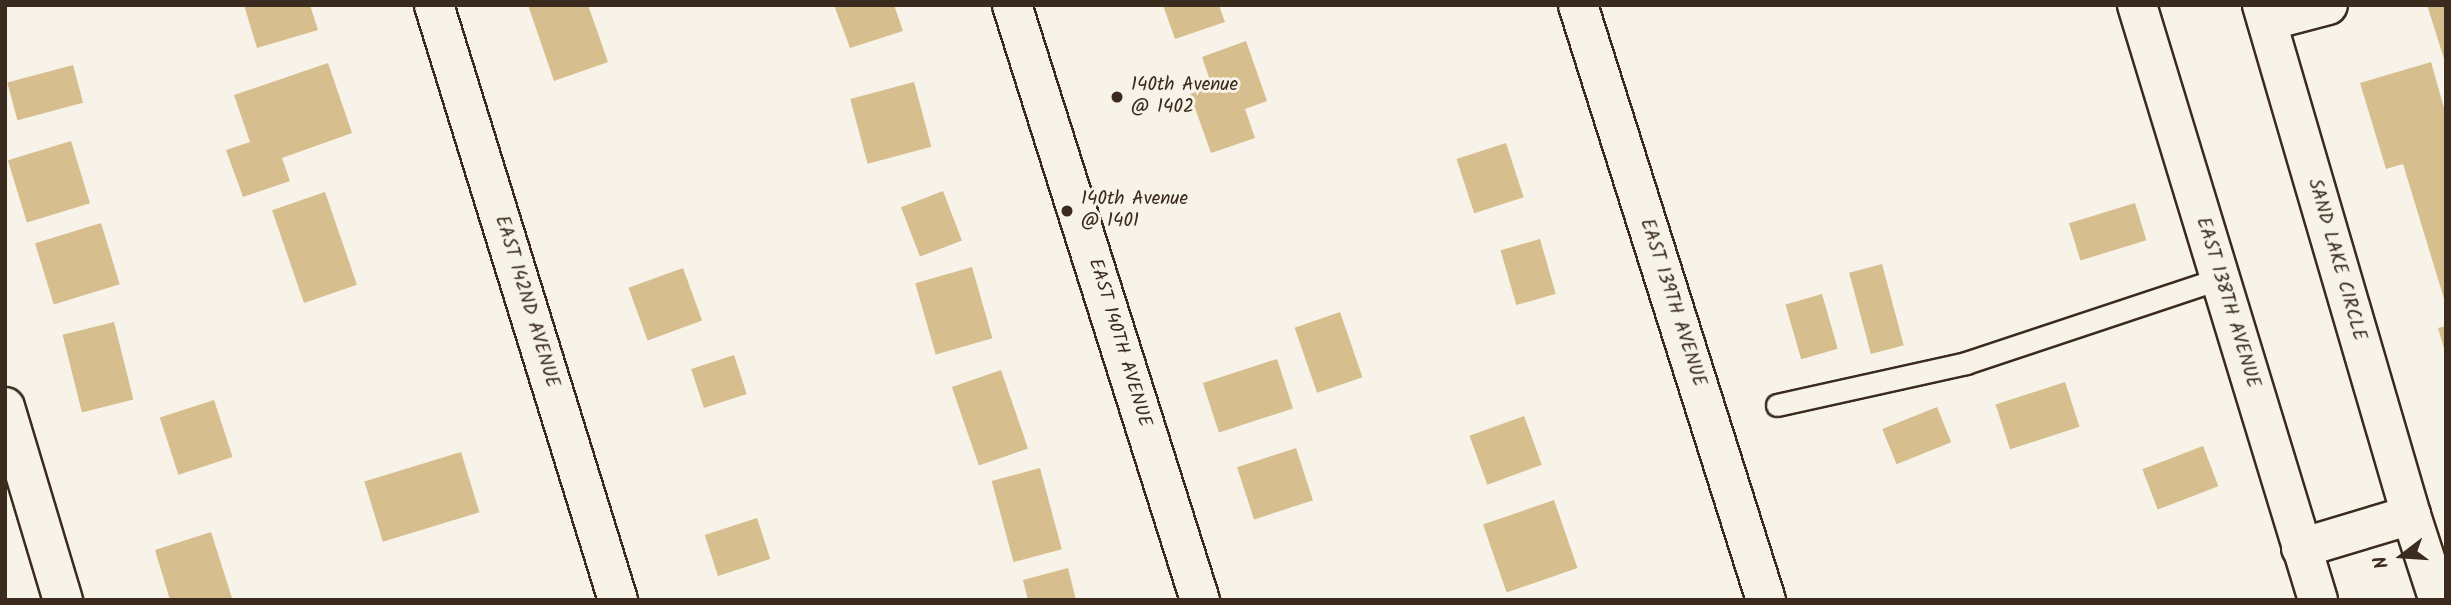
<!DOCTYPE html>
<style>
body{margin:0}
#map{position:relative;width:2451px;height:605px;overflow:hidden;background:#f7f3e8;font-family:Kalam,sans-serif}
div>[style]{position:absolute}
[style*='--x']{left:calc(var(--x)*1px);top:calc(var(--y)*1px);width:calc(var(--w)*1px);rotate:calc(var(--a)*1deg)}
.building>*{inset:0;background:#d7be8e;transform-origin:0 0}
.roads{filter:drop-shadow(2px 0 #3b2a1e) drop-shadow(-2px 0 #3b2a1e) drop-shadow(0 2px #3b2a1e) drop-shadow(0 -2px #3b2a1e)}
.lane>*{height:21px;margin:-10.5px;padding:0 10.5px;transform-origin:10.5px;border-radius:10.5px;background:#f7f3e8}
.street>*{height:38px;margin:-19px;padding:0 19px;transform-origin:19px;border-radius:19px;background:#f7f3e8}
.dots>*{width:19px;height:19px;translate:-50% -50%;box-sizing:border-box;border:4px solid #f7f3e8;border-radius:50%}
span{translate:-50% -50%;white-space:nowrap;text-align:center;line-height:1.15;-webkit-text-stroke:6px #f7f3e8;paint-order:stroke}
.poi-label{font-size:19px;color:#3b2a1e}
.left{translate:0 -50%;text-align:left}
.street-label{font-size:19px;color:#3b2a1e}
.frame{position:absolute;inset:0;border:7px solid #3b2a1e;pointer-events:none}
.north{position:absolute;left:2367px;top:521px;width:70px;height:70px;-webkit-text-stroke:5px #f7f3e8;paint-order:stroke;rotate:253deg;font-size:19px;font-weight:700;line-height:28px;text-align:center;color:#3b2a1e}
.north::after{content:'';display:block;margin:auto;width:24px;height:32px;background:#3b2a1e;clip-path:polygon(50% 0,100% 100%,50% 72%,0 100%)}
</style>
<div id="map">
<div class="building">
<div style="clip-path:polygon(244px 5px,310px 5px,318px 30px,257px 48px)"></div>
<div style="clip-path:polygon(528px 5px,588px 5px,608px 62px,554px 81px)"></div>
<div style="clip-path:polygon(834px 5px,894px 5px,903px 31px,850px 48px)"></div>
<div style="clip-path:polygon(1163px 5px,1219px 5px,1225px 22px,1175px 39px)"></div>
<div style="clip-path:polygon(2427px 5px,2446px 5px,2446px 62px,2445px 62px)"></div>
<div style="clip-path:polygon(1246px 41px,1267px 101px,1245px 109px,1255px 138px,1211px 153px,1190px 94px,1212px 86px,1202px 57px)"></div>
<div style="clip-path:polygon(2431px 62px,2446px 115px,2445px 302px,2403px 164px,2386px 169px,2360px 83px)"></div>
<div style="clip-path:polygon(328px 63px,352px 133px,282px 158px,290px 181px,243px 197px,226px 150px,250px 142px,234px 95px)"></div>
<div style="left:73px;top:65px;width:39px;height:68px;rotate:75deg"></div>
<div style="left:914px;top:82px;width:67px;height:66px;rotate:75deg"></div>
<div style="left:71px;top:141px;width:65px;height:66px;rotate:73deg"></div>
<div style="left:1506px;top:143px;width:57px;height:52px;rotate:72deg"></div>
<div style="left:943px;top:191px;width:53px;height:45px;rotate:69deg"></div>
<div style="left:325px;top:192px;width:98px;height:56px;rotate:71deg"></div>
<div style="left:2135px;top:203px;width:39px;height:69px;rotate:73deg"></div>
<div style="left:101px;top:223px;width:64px;height:69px;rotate:73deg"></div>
<div style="left:1540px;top:239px;width:57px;height:41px;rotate:74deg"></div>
<div style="left:1882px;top:264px;width:84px;height:34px;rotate:75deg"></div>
<div style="left:972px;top:267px;width:74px;height:59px;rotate:74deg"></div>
<div style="left:683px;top:268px;width:56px;height:58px;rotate:70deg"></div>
<div style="left:1822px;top:294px;width:57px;height:38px;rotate:74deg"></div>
<div style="left:1340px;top:312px;width:69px;height:48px;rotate:71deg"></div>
<div style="left:114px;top:322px;width:80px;height:53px;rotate:76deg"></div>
<div style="clip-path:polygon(2446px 326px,2446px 352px,2445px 352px,2438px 328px)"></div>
<div style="left:734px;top:355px;width:41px;height:45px;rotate:72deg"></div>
<div style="left:1277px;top:359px;width:52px;height:78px;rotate:72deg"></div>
<div style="left:1001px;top:370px;width:83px;height:52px;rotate:71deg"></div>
<div style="left:2065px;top:382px;width:47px;height:73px;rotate:72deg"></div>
<div style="left:214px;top:400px;width:60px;height:57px;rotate:72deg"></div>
<div style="left:1937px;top:407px;width:38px;height:59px;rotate:68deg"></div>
<div style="left:1524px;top:416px;width:52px;height:58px;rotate:70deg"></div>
<div style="left:2203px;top:446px;width:43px;height:65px;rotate:69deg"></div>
<div style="left:1296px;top:448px;width:55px;height:62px;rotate:72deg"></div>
<div style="left:461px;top:452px;width:63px;height:101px;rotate:73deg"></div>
<div style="left:1040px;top:468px;width:84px;height:50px;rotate:75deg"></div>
<div style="left:1554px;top:500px;width:72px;height:75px;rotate:71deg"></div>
<div style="left:757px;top:518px;width:43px;height:55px;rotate:72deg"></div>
<div style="clip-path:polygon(211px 532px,232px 598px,170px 600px,155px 550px)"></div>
<div style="clip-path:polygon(1068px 568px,1076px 600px,1028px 600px,1023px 580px)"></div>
</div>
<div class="roads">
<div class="lane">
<div style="--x:1777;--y:405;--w:194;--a:-12.5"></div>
<div style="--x:1966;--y:363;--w:267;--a:-18.4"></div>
</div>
<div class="street">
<div style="--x:434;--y:5;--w:623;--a:72.82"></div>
<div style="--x:1012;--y:5;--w:624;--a:72.47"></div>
<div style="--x:1578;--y:5;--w:624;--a:72.47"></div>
<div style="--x:2137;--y:5;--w:622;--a:73.08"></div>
<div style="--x:2262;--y:5;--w:531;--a:73.71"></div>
<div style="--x:2411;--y:515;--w:84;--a:72"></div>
<div style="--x:2437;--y:595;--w:9;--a:-18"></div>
<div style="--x:2267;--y:21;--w:63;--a:-14.7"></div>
<div style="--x:5;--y:407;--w:202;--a:73.3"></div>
<div style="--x:2301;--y:548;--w:115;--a:-16.7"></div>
</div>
</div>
<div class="dots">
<div style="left:1117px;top:97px;background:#3b2a1e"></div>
<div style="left:1067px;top:211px;background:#3b2a1e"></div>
</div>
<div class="poi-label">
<span class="left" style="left:1131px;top:97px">140th Avenue<br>@ 1402</span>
<span class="left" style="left:1081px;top:211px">140th Avenue<br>@ 1401</span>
</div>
<div class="street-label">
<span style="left:2336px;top:260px;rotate:74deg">SAND LAKE CIRCLE</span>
<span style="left:526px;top:302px;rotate:73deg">EAST 142ND AVENUE</span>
<span style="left:1672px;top:303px;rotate:72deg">EAST 139TH AVENUE</span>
<span style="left:2227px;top:303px;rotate:73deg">EAST 138TH AVENUE</span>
<span style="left:1119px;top:343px;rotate:73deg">EAST 140TH AVENUE</span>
</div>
<div class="frame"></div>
<div class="north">N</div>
</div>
